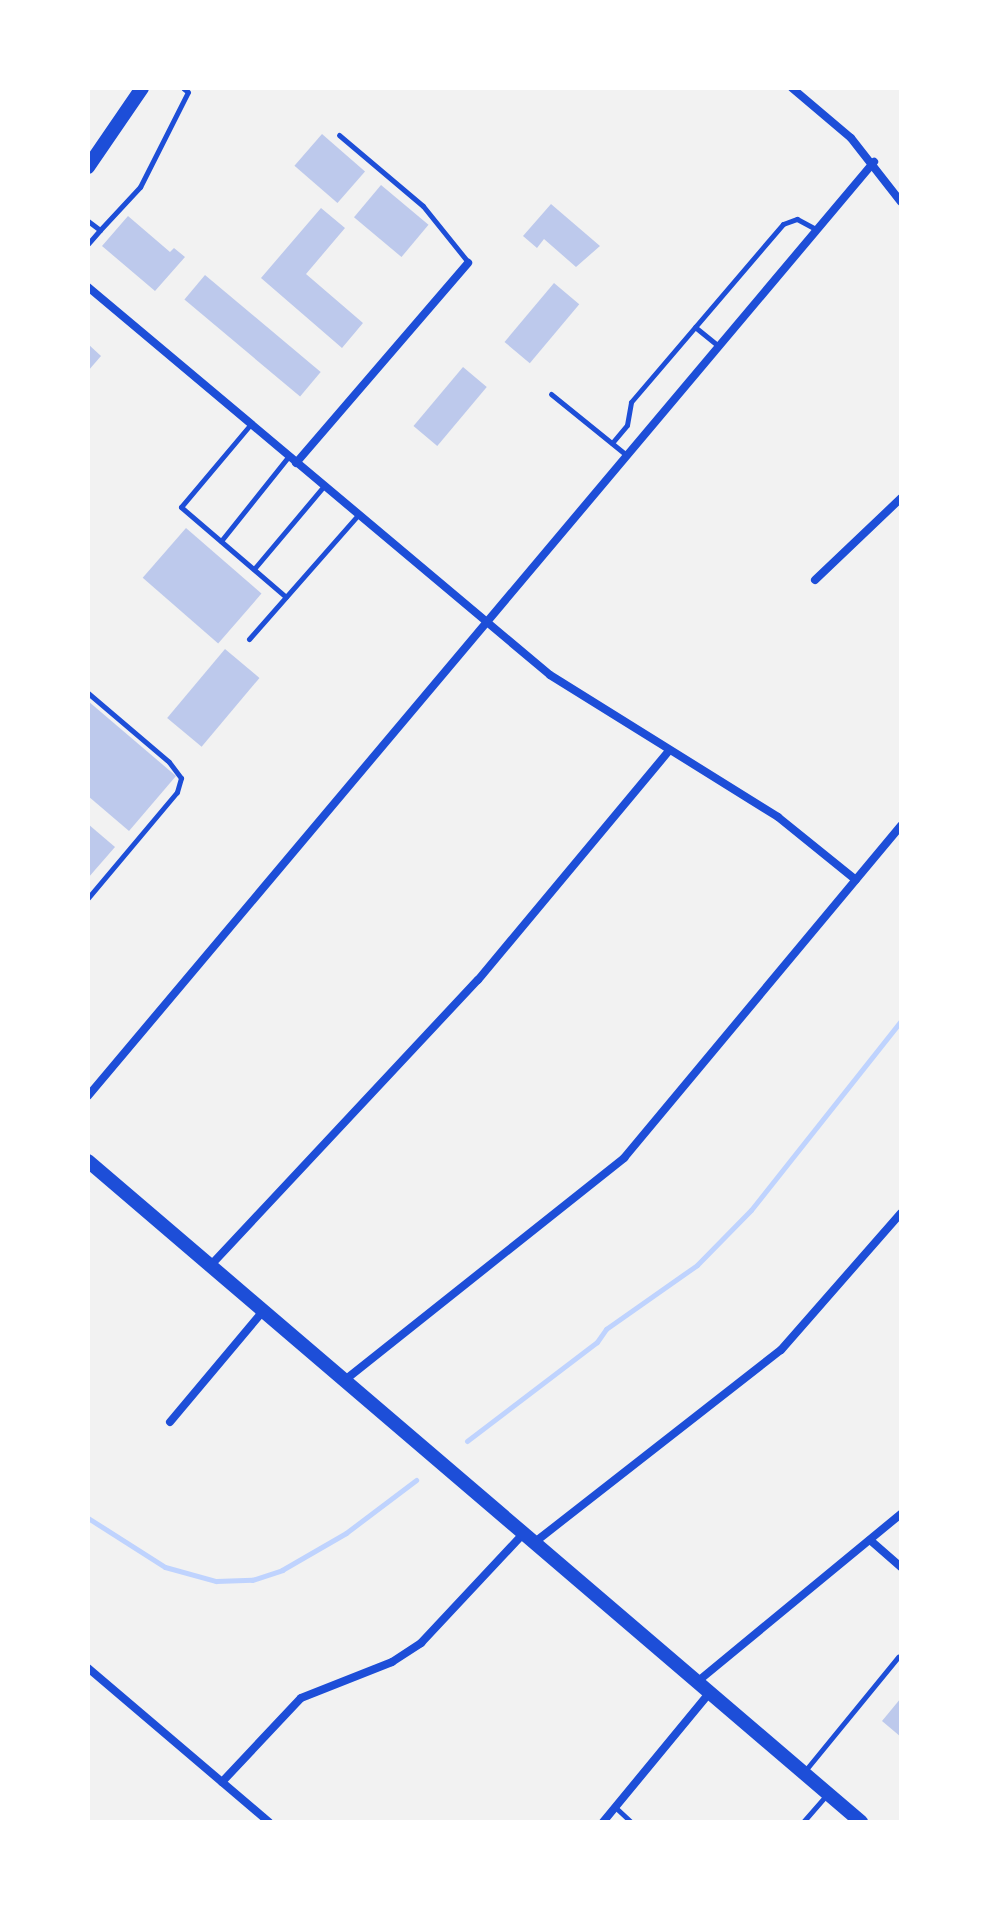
<!DOCTYPE html>
<style>
body{margin:0}
#map{position:relative;width:989px;height:1910px;overflow:hidden;background:#f2f2f2;font-family:"Libre Baskerville",serif}
div>[style]{position:absolute}
[style*='--x']{left:calc(var(--x)*1px);top:calc(var(--y)*1px);width:calc(var(--w)*1px);rotate:calc(var(--a)*1deg)}
.stream>*{height:5px;margin:-2.5px;padding:0 2.5px;transform-origin:2.5px;border-radius:2.5px;background:#bfd3fe}
.building>*{inset:0;background:#bdc9ec;transform-origin:0 0}
.service>*{height:5px;margin:-2.5px;padding:0 2.5px;transform-origin:2.5px;border-radius:2.5px;background:#1d4ed8}
.minor>*{height:8px;margin:-4px;padding:0 4px;transform-origin:4px;border-radius:4px;background:#1d4ed8}
.secondary>*{height:14px;margin:-7px;padding:0 7px;transform-origin:7px;border-radius:7px;background:#1d4ed8}
span{translate:-50% -50%;white-space:nowrap;text-align:center;line-height:1.15;-webkit-text-stroke:6px #fff;paint-order:stroke}
.frame{position:absolute;inset:0;border:90px solid #fff;pointer-events:none}
</style>
<div id="map">
<div class="stream">
<div style="--x:467;--y:1441;--w:163;--a:-37.3"></div>
<div style="--x:597;--y:1342;--w:16;--a:-55"></div>
<div style="--x:606;--y:1329;--w:111;--a:-35.1"></div>
<div style="--x:697;--y:1265;--w:77;--a:-45.5"></div>
<div style="--x:751;--y:1210;--w:241;--a:-51.6"></div>
<div style="--x:88;--y:1518;--w:91;--a:32.5"></div>
<div style="--x:165;--y:1567;--w:53;--a:15.4"></div>
<div style="--x:216;--y:1581;--w:36;--a:-2"></div>
<div style="--x:252;--y:1580;--w:32;--a:-18"></div>
<div style="--x:282;--y:1570;--w:74;--a:-30"></div>
<div style="--x:346;--y:1533;--w:88;--a:-37.1"></div>
</div>
<div class="building">
<div style="left:322px;top:134px;width:57px;height:42px;rotate:41deg"></div>
<div style="left:381px;top:185px;width:62px;height:42px;rotate:40deg"></div>
<div style="clip-path:polygon(551px 204px,600px 246px,576px 267px,544px 239px,537px 248px,523px 236px)"></div>
<div style="clip-path:polygon(321px 208px,345px 228px,306px 274px,363px 323px,342px 348px,261px 278px)"></div>
<div style="clip-path:polygon(128px 216px,170px 252px,174px 248px,185px 257px,155px 291px,102px 246px)"></div>
<div style="left:205px;top:275px;width:151px;height:32px;rotate:40deg"></div>
<div style="left:554px;top:283px;width:33px;height:77px;rotate:40deg"></div>
<div style="clip-path:polygon(88px 344px,101px 356px,88px 371px)"></div>
<div style="left:463px;top:367px;width:31px;height:77px;rotate:40deg"></div>
<div style="left:186px;top:528px;width:100px;height:66px;rotate:41deg"></div>
<div style="left:225px;top:649px;width:45px;height:90px;rotate:40deg"></div>
<div style="clip-path:polygon(88px 701px,176px 776px,129px 831px,88px 796px)"></div>
<div style="clip-path:polygon(88px 824px,115px 847px,88px 878px)"></div>
<div style="clip-path:polygon(901px 1698px,901px 1737px,882px 1721px)"></div>
</div>
<div class="service">
<div style="--x:339;--y:135;--w:110;--a:40.2"></div>
<div style="--x:423;--y:206;--w:72;--a:51.2"></div>
<div style="--x:88;--y:221;--w:15;--a:37"></div>
<div style="--x:100;--y:230;--w:18;--a:131"></div>
<div style="--x:100;--y:230;--w:59;--a:-47.1"></div>
<div style="--x:140;--y:187;--w:106;--a:-63.2"></div>
<div style="--x:188;--y:92;--w:6;--a:-141"></div>
<div style="--x:695;--y:327;--w:27;--a:39"></div>
<div style="--x:551;--y:394;--w:95;--a:39"></div>
<div style="--x:250;--y:425;--w:107;--a:130.1"></div>
<div style="--x:181;--y:507;--w:138;--a:40.6"></div>
<div style="--x:612;--y:443;--w:23;--a:-50"></div>
<div style="--x:627;--y:425;--w:23;--a:-80"></div>
<div style="--x:631;--y:402;--w:234;--a:-49.5"></div>
<div style="--x:783;--y:224;--w:15;--a:-20"></div>
<div style="--x:797;--y:219;--w:19;--a:28"></div>
<div style="--x:221;--y:541;--w:107;--a:-51.4"></div>
<div style="--x:254;--y:569;--w:107;--a:-49.9"></div>
<div style="--x:249;--y:639;--w:164;--a:-48.7"></div>
<div style="--x:88;--y:693;--w:106;--a:40.4"></div>
<div style="--x:169;--y:762;--w:20;--a:53"></div>
<div style="--x:181;--y:778;--w:15;--a:106"></div>
<div style="--x:177;--y:792;--w:138;--a:130"></div>
<div style="--x:804;--y:1772;--w:149;--a:-50.7"></div>
<div style="--x:615;--y:1807;--w:22;--a:43"></div>
<div style="--x:803;--y:1822;--w:35;--a:-49"></div>
</div>
<div class="minor">
<div style="--x:792;--y:88;--w:77;--a:40.3"></div>
<div style="--x:851;--y:138;--w:81;--a:52"></div>
<div style="--x:88;--y:287;--w:603;--a:40.02"></div>
<div style="--x:550;--y:675;--w:269;--a:31.9"></div>
<div style="--x:778;--y:817;--w:100;--a:38.9"></div>
<div style="--x:296;--y:463;--w:264;--a:-49.3"></div>
<div style="--x:815;--y:580;--w:119;--a:-43.6"></div>
<div style="--x:88;--y:1096;--w:1221;--a:-49.92"></div>
<div style="--x:210;--y:1266;--w:392;--a:-46.9"></div>
<div style="--x:478;--y:980;--w:298;--a:-50.2"></div>
<div style="--x:345;--y:1380;--w:357;--a:-38.5"></div>
<div style="--x:624;--y:1158;--w:433;--a:-50.2"></div>
<div style="--x:170;--y:1422;--w:145;--a:-50"></div>
<div style="--x:870;--y:1540;--w:41;--a:41.1"></div>
<div style="--x:535;--y:1542;--w:312;--a:-38"></div>
<div style="--x:781;--y:1350;--w:182;--a:-48.8"></div>
<div style="--x:88;--y:1668;--w:238;--a:40.4"></div>
<div style="--x:697;--y:1682;--w:264;--a:-39.5"></div>
<div style="--x:222;--y:1782;--w:115;--a:-46.8"></div>
<div style="--x:301;--y:1698;--w:98;--a:-21.6"></div>
<div style="--x:392;--y:1662;--w:35;--a:-33"></div>
<div style="--x:421;--y:1643;--w:151;--a:-46.9"></div>
<div style="--x:603;--y:1822;--w:168;--a:-50.5"></div>
</div>
<div class="secondary">
<div style="--x:88;--y:167;--w:96;--a:-55.6"></div>
<div style="--x:88;--y:1161;--w:1017;--a:40.53"></div>
</div>
<div class="frame"></div>
</div>
